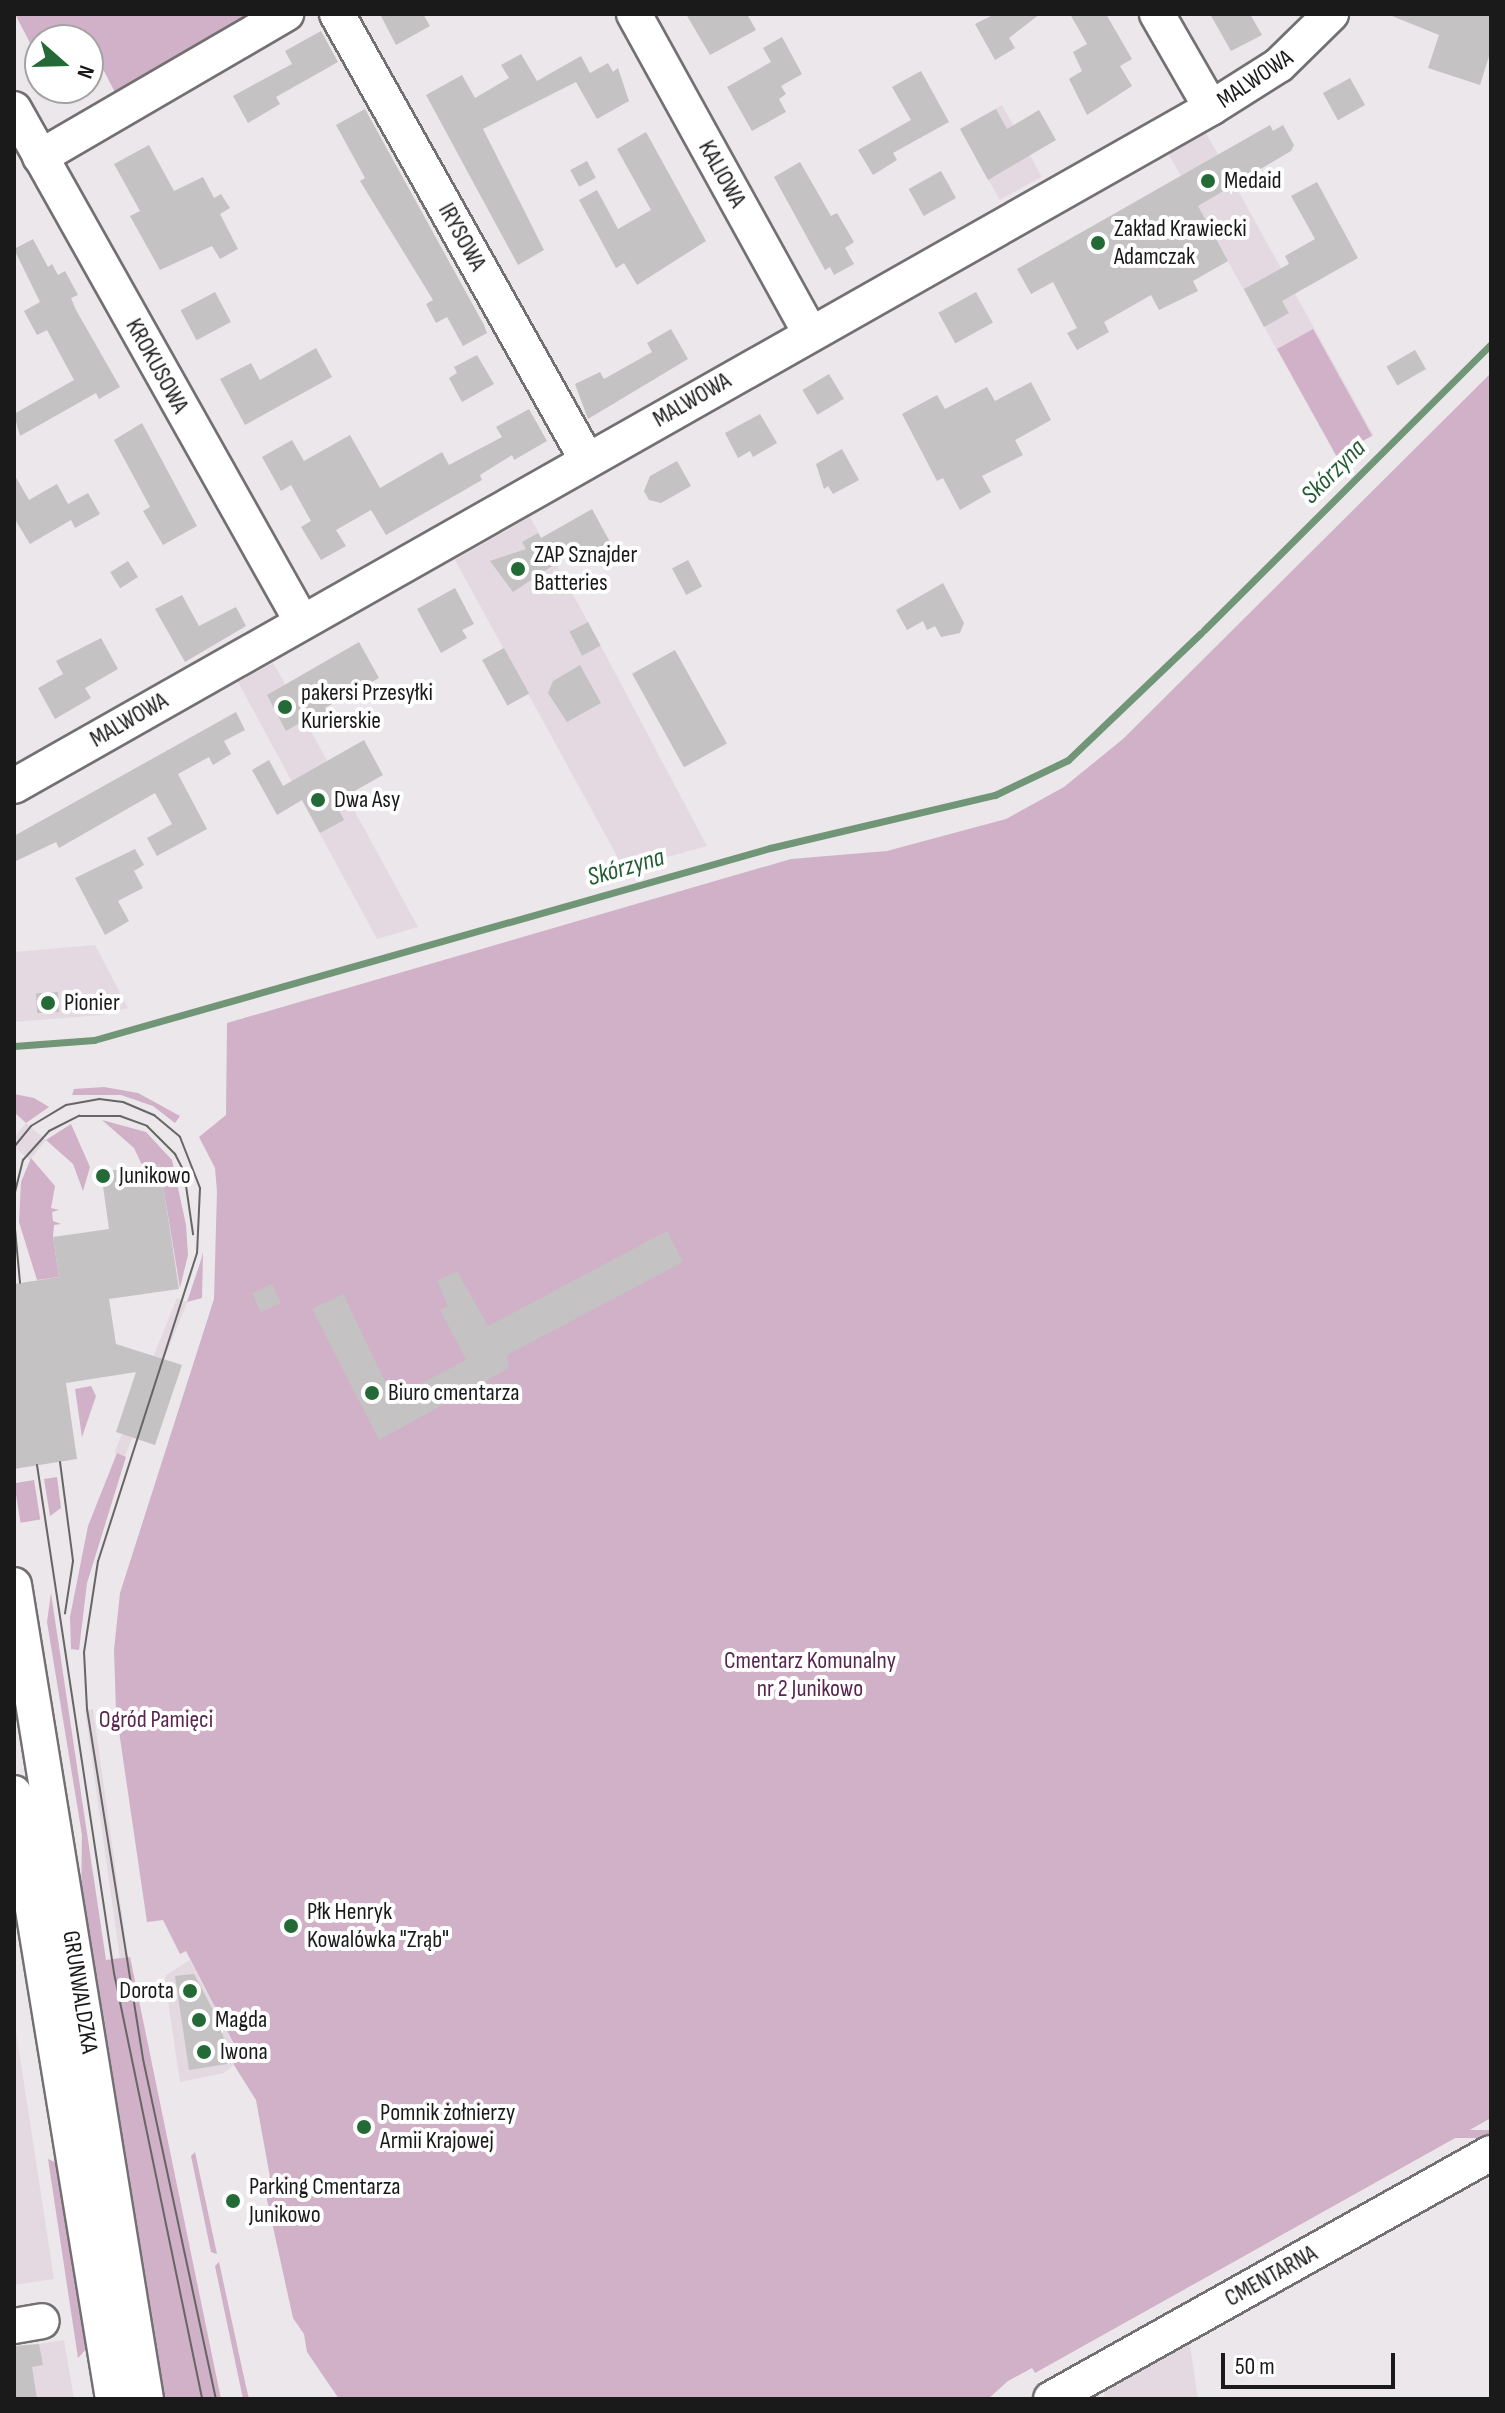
<!DOCTYPE html>
<meta charset="utf-8">
<style>
body{margin:0}
#map{position:relative;width:1505px;height:2413px;overflow:hidden;background:#ebe7ea;font-family:"Sofia Sans Condensed",sans-serif}
div>[style]{position:absolute}
[style*='--x']{left:calc(var(--x)*1px);top:calc(var(--y)*1px);width:calc(var(--w)*1px);rotate:calc(var(--a)*1deg)}
.built>*{inset:0;background:#e4d9e1;transform-origin:0 0}
.green>*{inset:0;background:#d0b1c7;transform-origin:0 0}
.stream>*{height:7px;margin:-3.5px;padding:0 3.5px;transform-origin:3.5px;border-radius:3.5px;background:#719677}
.building>*{inset:0;background:#c5c2c4;transform-origin:0 0}
.roads{filter:drop-shadow(2px 0 #737072) drop-shadow(-2px 0 #737072) drop-shadow(0 2px #737072) drop-shadow(0 -2px #737072)}
.minor>*{height:34px;margin:-17px;padding:0 17px;transform-origin:17px;border-radius:17px;background:#fff}
.tram>*{height:2px;margin:-1px;padding:0 1px;transform-origin:1px;border-radius:1px;background:#676566}
.dots>*{width:22px;height:22px;translate:-50% -50%;box-sizing:border-box;border:4px solid #fff;border-radius:50%}
span{translate:-50% -50%;white-space:nowrap;text-align:center;line-height:1.15;-webkit-text-stroke:8px #fff;paint-order:stroke}
.street-label{font-size:24px;color:#1b1a1b}
.poi-label{font-size:24px;color:#1b1a1b}
.left{translate:0 -50%;text-align:left}
.right{translate:-100% -50%;text-align:right}
.park-label{font-size:24px;color:#58264e}
.water-label{font-size:26px;color:#235c32;font-style:italic}
.frame{position:absolute;inset:0;border:16px solid #1b1a1b;pointer-events:none}
.north{position:absolute;left:24px;top:24px;width:80px;height:80px;box-sizing:border-box;background:#fff;border:2px solid #a4a3a4;border-radius:50%;rotate:110deg;font-size:22px;font-weight:700;line-height:32px;text-align:center;color:#1b1a1b}
.north::after{content:'';display:block;margin:auto;width:28px;height:36px;background:#236a37;clip-path:polygon(50% 0,100% 100%,50% 72%,0 100%)}
.scale{position:absolute;left:1221px;top:2353px;width:174px;height:36px;box-sizing:border-box;border:4px solid #1b1a1b;border-top:0;padding-left:10px;font-size:24px;line-height:28px;white-space:nowrap;color:#1b1a1b;-webkit-text-stroke:6px #fff;paint-order:stroke}
</style>
<div id="map">
<div class="built">
<div style="left:1002px;top:105px;width:82px;height:48px;rotate:61deg"></div>
<div style="left:1206px;top:133px;width:345px;height:43px;rotate:61deg"></div>
<div style="clip-path:polygon(530px 517px,588px 622px,707px 846px,624px 869px,455px 560px)"></div>
<div style="clip-path:polygon(273px 663px,285px 684px,418px 927px,377px 939px,238px 682px)"></div>
<div style="clip-path:polygon(95px 945px,128px 1008px,102px 1015px,14px 1022px,14px 952px)"></div>
<div style="clip-path:polygon(26px 1123px,46px 1140px,30px 1160px,14px 1147px,14px 1137px)"></div>
<div style="left:177px;top:1298px;width:11px;height:167px;rotate:22deg"></div>
<div style="left:93px;top:1709px;width:251px;height:8px;rotate:82deg"></div>
<div style="clip-path:polygon(190px 1960px,236px 2049px,234px 2065px,224px 2073px,180px 2082px,165px 1981px,166px 1975px)"></div>
<div style="clip-path:polygon(14px 2018px,54px 2279px,14px 2285px)"></div>
<div style="clip-path:polygon(1189px 2339px,1198px 2399px,1105px 2399px,1103px 2387px)"></div>
<div style="clip-path:polygon(64px 2340px,74px 2399px,14px 2399px,14px 2348px)"></div>
</div>
<div class="green">
<div style="clip-path:polygon(15px 14px,244px 14px,235px 31px,118px 98px,93px 50px,88px 52px,88px 40px,40px 40px,40px 62px)"></div>
<div style="left:1313px;top:329px;width:122px;height:41px;rotate:61deg"></div>
<div style="clip-path:polygon(1491px 373px,1491px 2118px,1035px 2373px,1032px 2368px,1008px 2381px,988px 2399px,339px 2399px,307px 2352px,304px 2334px,293px 2318px,264px 2186px,270px 2177px,256px 2100px,234px 2065px,236px 2048px,186px 1951px,180px 1954px,163px 1920px,147px 1922px,116px 1711px,114px 1650px,120px 1593px,214px 1299px,217px 1191px,215px 1168px,199px 1137px,226px 1115px,227px 1023px,791px 859px,887px 851px,1006px 819px,1064px 787px,1123px 739px)"></div>
<div style="clip-path:polygon(104px 1087px,138px 1093px,180px 1116px,175px 1123px,153px 1106px,121px 1095px,72px 1095px,74px 1089px)"></div>
<div style="clip-path:polygon(14px 1094px,34px 1098px,49px 1107px,26px 1123px,14px 1112px)"></div>
<div style="clip-path:polygon(102px 1120px,146px 1132px,172px 1160px,186px 1225px,188px 1255px,180px 1288px,163px 1185px,152px 1186px,134px 1148px)"></div>
<div style="clip-path:polygon(71px 1124px,90px 1167px,83px 1191px,73px 1164px,46px 1140px)"></div>
<div style="clip-path:polygon(31px 1158px,55px 1186px,51px 1208px,59px 1210px,52px 1212px,53px 1221px,61px 1224px,54px 1225px,53px 1237px,59px 1277px,37px 1280px,19px 1222px,21px 1182px)"></div>
<div style="clip-path:polygon(203px 1252px,202px 1298px,187px 1302px,201px 1260px)"></div>
<div style="clip-path:polygon(91px 1386px,96px 1396px,82px 1437px,75px 1389px)"></div>
<div style="clip-path:polygon(117px 1453px,126px 1457px,87px 1583px,79px 1650px,71px 1649px,70px 1617px,88px 1526px)"></div>
<div style="clip-path:polygon(57px 1477px,61px 1508px,50px 1516px,44px 1479px)"></div>
<div style="left:34px;top:1480px;width:40px;height:20px;rotate:81deg"></div>
<div style="clip-path:polygon(51px 1593px,106px 1960px,130px 1957px,221px 2399px,162px 2399px,81px 1905px,82px 1835px,47px 1622px)"></div>
<div style="left:1491px;top:2130px;width:8px;height:551px;rotate:90deg"></div>
<div style="clip-path:polygon(195px 2152px,217px 2254px,211px 2252px,191px 2156px)"></div>
<div style="clip-path:polygon(48px 2159px,57px 2163px,89px 2346px,78px 2358px)"></div>
<div style="clip-path:polygon(219px 2262px,245px 2382px,249px 2399px,243px 2399px,215px 2266px)"></div>
</div>
<div class="stream">
<div style="--x:1204;--y:630;--w:405;--a:-44.9"></div>
<div style="--x:14;--y:1046;--w:80;--a:-4.3"></div>
<div style="--x:94;--y:1040;--w:703;--a:-15.86"></div>
<div style="--x:770;--y:848;--w:231;--a:-13.3"></div>
<div style="--x:995;--y:795;--w:81;--a:-25.6"></div>
<div style="--x:1068;--y:760;--w:184;--a:-43.7"></div>
</div>
<div class="building">
<div style="clip-path:polygon(380px 14px,423px 14px,430px 26px,396px 45px)"></div>
<div style="clip-path:polygon(686px 14px,747px 14px,756px 30px,710px 55px)"></div>
<div style="clip-path:polygon(995px 14px,1040px 14px,1009px 38px,1015px 48px,995px 60px,975px 24px)"></div>
<div style="clip-path:polygon(1070px 14px,1106px 14px,1132px 59px,1120px 66px,1132px 86px,1087px 115px,1069px 79px,1082px 71px,1073px 52px,1087px 44px)"></div>
<div style="clip-path:polygon(1210px 14px,1250px 14px,1262px 35px,1231px 51px)"></div>
<div style="clip-path:polygon(1387px 14px,1491px 14px,1491px 50px,1480px 85px,1428px 68px,1439px 35px)"></div>
<div style="clip-path:polygon(321px 31px,338px 62px,276px 97px,280px 104px,248px 123px,233px 96px,292px 64px,285px 51px)"></div>
<div style="clip-path:polygon(782px 37px,802px 74px,781px 86px,786px 94px,779px 99px,786px 112px,752px 131px,727px 87px,771px 62px,763px 48px)"></div>
<div style="clip-path:polygon(521px 54px,537px 81px,581px 56px,590px 73px,608px 63px,613px 72px,618px 68px,629px 101px,597px 119px,576px 82px,483px 129px,544px 250px,518px 265px,426px 95px,462px 75px,475px 98px,509px 78px,501px 65px)"></div>
<div style="clip-path:polygon(921px 71px,949px 122px,893px 153px,897px 160px,873px 175px,858px 150px,911px 120px,892px 87px)"></div>
<div style="left:1350px;top:78px;width:31px;height:31px;rotate:61deg"></div>
<div style="clip-path:polygon(365px 109px,484px 325px,487px 333px,463px 346px,447px 317px,436px 323px,426px 304px,433px 300px,360px 181px,365px 178px,336px 125px)"></div>
<div style="clip-path:polygon(996px 109px,1007px 129px,1039px 110px,1056px 140px,988px 180px,960px 129px)"></div>
<div style="clip-path:polygon(1270px 125px,1273px 131px,1283px 125px,1294px 145px,1291px 151px,1198px 206px,1228px 261px,1193px 281px,1198px 291px,1159px 310px,1151px 295px,1104px 322px,1109px 332px,1077px 350px,1067px 333px,1077px 328px,1053px 282px,1031px 294px,1017px 269px)"></div>
<div style="clip-path:polygon(646px 132px,706px 241px,637px 285px,624px 263px,616px 268px,579px 200px,597px 190px,618px 229px,651px 210px,617px 149px)"></div>
<div style="clip-path:polygon(149px 145px,174px 191px,203px 177px,214px 198px,221px 194px,230px 208px,220px 214px,238px 249px,220px 259px,212px 246px,160px 270px,130px 216px,140px 211px,114px 164px)"></div>
<div style="left:587px;top:161px;width:19px;height:19px;rotate:62deg"></div>
<div style="clip-path:polygon(800px 162px,831px 216px,837px 213px,854px 242px,845px 248px,854px 264px,834px 275px,830px 267px,825px 270px,774px 177px)"></div>
<div style="left:941px;top:171px;width:31px;height:37px;rotate:61deg"></div>
<div style="clip-path:polygon(1317px 182px,1358px 258px,1282px 301px,1289px 313px,1264px 327px,1244px 289px,1289px 264px,1285px 256px,1315px 239px,1291px 196px)"></div>
<div style="clip-path:polygon(33px 239px,48px 267px,52px 264px,58px 275px,65px 271px,78px 295px,71px 298px,76px 310px,120px 387px,99px 399px,96px 393px,20px 436px,14px 414px,74px 380px,47px 330px,37px 335px,24px 311px,40px 302px,14px 249px)"></div>
<div style="left:215px;top:292px;width:34px;height:39px;rotate:62deg"></div>
<div style="left:976px;top:292px;width:35px;height:43px;rotate:61deg"></div>
<div style="clip-path:polygon(671px 329px,688px 359px,588px 419px,575px 384px,600px 372px,604px 379px,652px 352px,647px 343px)"></div>
<div style="clip-path:polygon(316px 348px,332px 377px,245px 425px,220px 379px,251px 363px,260px 380px)"></div>
<div style="left:1415px;top:350px;width:22px;height:33px;rotate:60deg"></div>
<div style="clip-path:polygon(477px 355px,494px 384px,462px 402px,449px 378px,457px 373px,454px 367px)"></div>
<div style="left:829px;top:374px;width:29px;height:31px;rotate:59deg"></div>
<div style="clip-path:polygon(1031px 382px,1051px 420px,1015px 440px,1023px 455px,982px 476px,991px 492px,960px 510px,943px 478px,937px 481px,902px 414px,937px 395px,945px 409px,987px 387px,995px 401px)"></div>
<div style="clip-path:polygon(529px 409px,547px 441px,514px 460px,512px 455px,480px 475px,482px 480px,386px 535px,371px 510px,336px 530px,346px 546px,321px 560px,301px 527px,311px 521px,291px 485px,281px 491px,262px 457px,292px 440px,304px 461px,350px 435px,380px 488px,442px 452px,449px 465px,502px 437px,496px 427px)"></div>
<div style="clip-path:polygon(760px 414px,777px 443px,753px 457px,750px 451px,738px 458px,725px 433px)"></div>
<div style="clip-path:polygon(142px 423px,197px 526px,163px 545px,143px 511px,150px 507px,114px 440px)"></div>
<div style="clip-path:polygon(842px 449px,859px 480px,833px 494px,828px 486px,824px 489px,816px 464px)"></div>
<div style="clip-path:polygon(677px 461px,691px 486px,661px 503px,649px 500px,644px 491px,650px 476px)"></div>
<div style="clip-path:polygon(14px 474px,29px 500px,57px 484px,68px 504px,88px 493px,100px 514px,75px 528px,71px 520px,30px 544px,14px 518px)"></div>
<div style="clip-path:polygon(592px 509px,610px 542px,590px 553px,587px 549px,575px 551px,513px 592px,490px 561px,526px 549px,522px 542px,538px 533px,541px 538px)"></div>
<div style="left:688px;top:560px;width:30px;height:18px;rotate:62deg"></div>
<div style="left:128px;top:561px;width:19px;height:21px;rotate:58deg"></div>
<div style="clip-path:polygon(943px 583px,964px 623px,960px 633px,941px 637px,935px 626px,927px 630px,923px 621px,907px 630px,896px 610px)"></div>
<div style="clip-path:polygon(455px 588px,474px 624px,462px 630px,467px 638px,441px 653px,417px 609px)"></div>
<div style="clip-path:polygon(182px 595px,199px 626px,236px 607px,246px 626px,185px 662px,155px 609px)"></div>
<div style="left:588px;top:622px;width:27px;height:21px;rotate:62deg"></div>
<div style="clip-path:polygon(101px 638px,118px 669px,85px 688px,91px 698px,55px 719px,38px 688px,63px 674px,56px 661px)"></div>
<div style="clip-path:polygon(359px 642px,379px 678px,325px 708px,331px 719px,310px 729px,305px 720px,286px 731px,267px 695px)"></div>
<div style="left:504px;top:648px;width:52px;height:25px;rotate:61deg"></div>
<div style="left:675px;top:650px;width:107px;height:49px;rotate:61deg"></div>
<div style="clip-path:polygon(580px 665px,601px 703px,567px 722px,548px 693px,553px 681px)"></div>
<div style="clip-path:polygon(236px 712px,245px 730px,224px 741px,231px 754px,213px 765px,209px 757px,178px 774px,207px 829px,157px 856px,147px 838px,172px 824px,155px 793px,59px 848px,56px 842px,14px 862px,14px 836px)"></div>
<div style="clip-path:polygon(364px 740px,383px 775px,335px 802px,344px 820px,320px 833px,302px 800px,277px 815px,252px 770px,269px 760px,283px 786px)"></div>
<div style="clip-path:polygon(135px 849px,144px 865px,134px 871px,143px 888px,118px 901px,129px 921px,105px 935px,75px 878px)"></div>
<div style="left:58px;top:992px;width:20px;height:22px;rotate:87deg"></div>
<div style="clip-path:polygon(160px 1164px,179px 1289px,109px 1299px,116px 1344px,182px 1365px,155px 1445px,116px 1432px,136px 1372px,66px 1383px,77px 1459px,14px 1469px,14px 1284px,59px 1277px,53px 1237px,109px 1229px,101px 1172px)"></div>
<div style="clip-path:polygon(667px 1231px,683px 1262px,507px 1355px,509px 1368px,379px 1440px,312px 1309px,343px 1294px,393px 1398px,466px 1360px,440px 1310px,448px 1306px,437px 1281px,457px 1271px,488px 1326px)"></div>
<div style="left:272px;top:1284px;width:21px;height:22px;rotate:65deg"></div>
<div style="clip-path:polygon(194px 1974px,222px 2027px,227px 2064px,189px 2070px,175px 1976px)"></div>
<div style="clip-path:polygon(39px 2344px,43px 2365px,32px 2367px,37px 2399px,14px 2399px,14px 2346px)"></div>
</div>
<div class="roads">
<div class="minor">
<div style="--x:337;--y:14;--w:511;--a:60.73"></div>
<div style="--x:634;--y:14;--w:364;--a:61.1"></div>
<div style="--x:1157;--y:14;--w:108;--a:60.1"></div>
<div style="--x:14;--y:109;--w:588;--a:60.69"></div>
<div style="--x:40;--y:157;--w:285;--a:-30.2"></div>
<div style="--x:14;--y:786;--w:1376;--a:-29.53"></div>
<div style="--x:1211;--y:108;--w:80;--a:-32.3"></div>
<div style="--x:1279;--y:65;--w:73;--a:-44.4"></div>
<div style="--x:14;--y:1585;--w:825;--a:80.79"></div>
<div style="--x:14;--y:1793;--w:614;--a:80.72"></div>
<div style="--x:14;--y:2326;--w:28;--a:-10"></div>
<div style="--x:1051;--y:2399;--w:504;--a:-29.21"></div>
</div>
</div>
<div class="tram">
<div style="--x:14;--y:1147;--w:27;--a:-51"></div>
<div style="--x:31;--y:1126;--w:41;--a:-31"></div>
<div style="--x:66;--y:1105;--w:34;--a:-10"></div>
<div style="--x:99;--y:1099;--w:24;--a:7"></div>
<div style="--x:123;--y:1102;--w:34;--a:23"></div>
<div style="--x:154;--y:1115;--w:34;--a:40"></div>
<div style="--x:180;--y:1137;--w:55;--a:68.6"></div>
<div style="--x:200;--y:1188;--w:65;--a:92.6"></div>
<div style="--x:197;--y:1253;--w:324;--a:107.8"></div>
<div style="--x:98;--y:1561;--w:92;--a:98.7"></div>
<div style="--x:84;--y:1652;--w:57;--a:87"></div>
<div style="--x:87;--y:1709;--w:354;--a:80.9"></div>
<div style="--x:143;--y:2059;--w:348;--a:77.9"></div>
<div style="--x:14;--y:1196;--w:37;--a:-76"></div>
<div style="--x:23;--y:1160;--w:39;--a:-48"></div>
<div style="--x:49;--y:1131;--w:34;--a:-27"></div>
<div style="--x:79;--y:1116;--w:41;--a:0"></div>
<div style="--x:120;--y:1116;--w:29;--a:20"></div>
<div style="--x:147;--y:1126;--w:40;--a:45"></div>
<div style="--x:175;--y:1154;--w:20;--a:63"></div>
<div style="--x:184;--y:1172;--w:63;--a:81.7"></div>
<div style="--x:14;--y:1218;--w:65;--a:84.7"></div>
<div style="--x:60;--y:1462;--w:100;--a:82.5"></div>
<div style="--x:73;--y:1561;--w:53;--a:98.7"></div>
<div style="--x:37;--y:1465;--w:514;--a:81.38"></div>
<div style="--x:114;--y:1973;--w:435;--a:78.3"></div>
</div>
<div class="dots">
<div style="left:1208px;top:181px;background:#236a37"></div>
<div style="left:1098px;top:243px;background:#236a37"></div>
<div style="left:518px;top:569px;background:#236a37"></div>
<div style="left:285px;top:707px;background:#236a37"></div>
<div style="left:318px;top:800px;background:#236a37"></div>
<div style="left:48px;top:1003px;background:#236a37"></div>
<div style="left:103px;top:1176px;background:#236a37"></div>
<div style="left:372px;top:1393px;background:#236a37"></div>
<div style="left:291px;top:1926px;background:#236a37"></div>
<div style="left:190px;top:1991px;background:#236a37"></div>
<div style="left:199px;top:2020px;background:#236a37"></div>
<div style="left:204px;top:2052px;background:#236a37"></div>
<div style="left:364px;top:2127px;background:#236a37"></div>
<div style="left:233px;top:2201px;background:#236a37"></div>
</div>
<div class="street-label">
<span style="left:1255px;top:79px;rotate:-34deg">MALWOWA</span>
<span style="left:722px;top:174px;rotate:61deg">KALIOWA</span>
<span style="left:462px;top:237px;rotate:61deg">IRYSOWA</span>
<span style="left:157px;top:366px;rotate:61deg">KROKUSOWA</span>
<span style="left:692px;top:400px;rotate:-30deg">MALWOWA</span>
<span style="left:129px;top:720px;rotate:-30deg">MALWOWA</span>
<span style="left:80px;top:1992px;rotate:81deg">GRUNWALDZKA</span>
<span style="left:1271px;top:2276px;rotate:-29deg">CMENTARNA</span>
</div>
<div class="poi-label">
<span class="left" style="left:1224px;top:181px">Medaid</span>
<span class="left" style="left:1114px;top:243px">Zakład Krawiecki<br>Adamczak</span>
<span class="left" style="left:534px;top:569px">ZAP Sznajder<br>Batteries</span>
<span class="left" style="left:301px;top:707px">pakersi Przesyłki<br>Kurierskie</span>
<span class="left" style="left:334px;top:800px">Dwa Asy</span>
<span class="left" style="left:64px;top:1003px">Pionier</span>
<span class="left" style="left:119px;top:1176px">Junikowo</span>
<span class="left" style="left:388px;top:1393px">Biuro cmentarza</span>
<span class="left" style="left:307px;top:1926px">Płk Henryk<br>Kowalówka "Zrąb"</span>
<span class="right" style="left:174px;top:1991px">Dorota</span>
<span class="left" style="left:215px;top:2020px">Magda</span>
<span class="left" style="left:220px;top:2052px">Iwona</span>
<span class="left" style="left:380px;top:2127px">Pomnik żołnierzy<br>Armii Krajowej</span>
<span class="left" style="left:249px;top:2201px">Parking Cmentarza<br>Junikowo</span>
</div>
<div class="park-label">
<span style="left:810px;top:1675px">Cmentarz Komunalny<br>nr 2 Junikowo</span>
<span style="left:156px;top:1720px">Ogród Pamięci</span>
</div>
<div class="water-label">
<span style="left:1334px;top:472px;rotate:-45deg">Skórzyna</span>
<span style="left:626px;top:868px;rotate:-16deg">Skórzyna</span>
</div>
<div class="frame"></div>
<div class="north">N</div>
<div class="scale">50 m</div>
</div>
